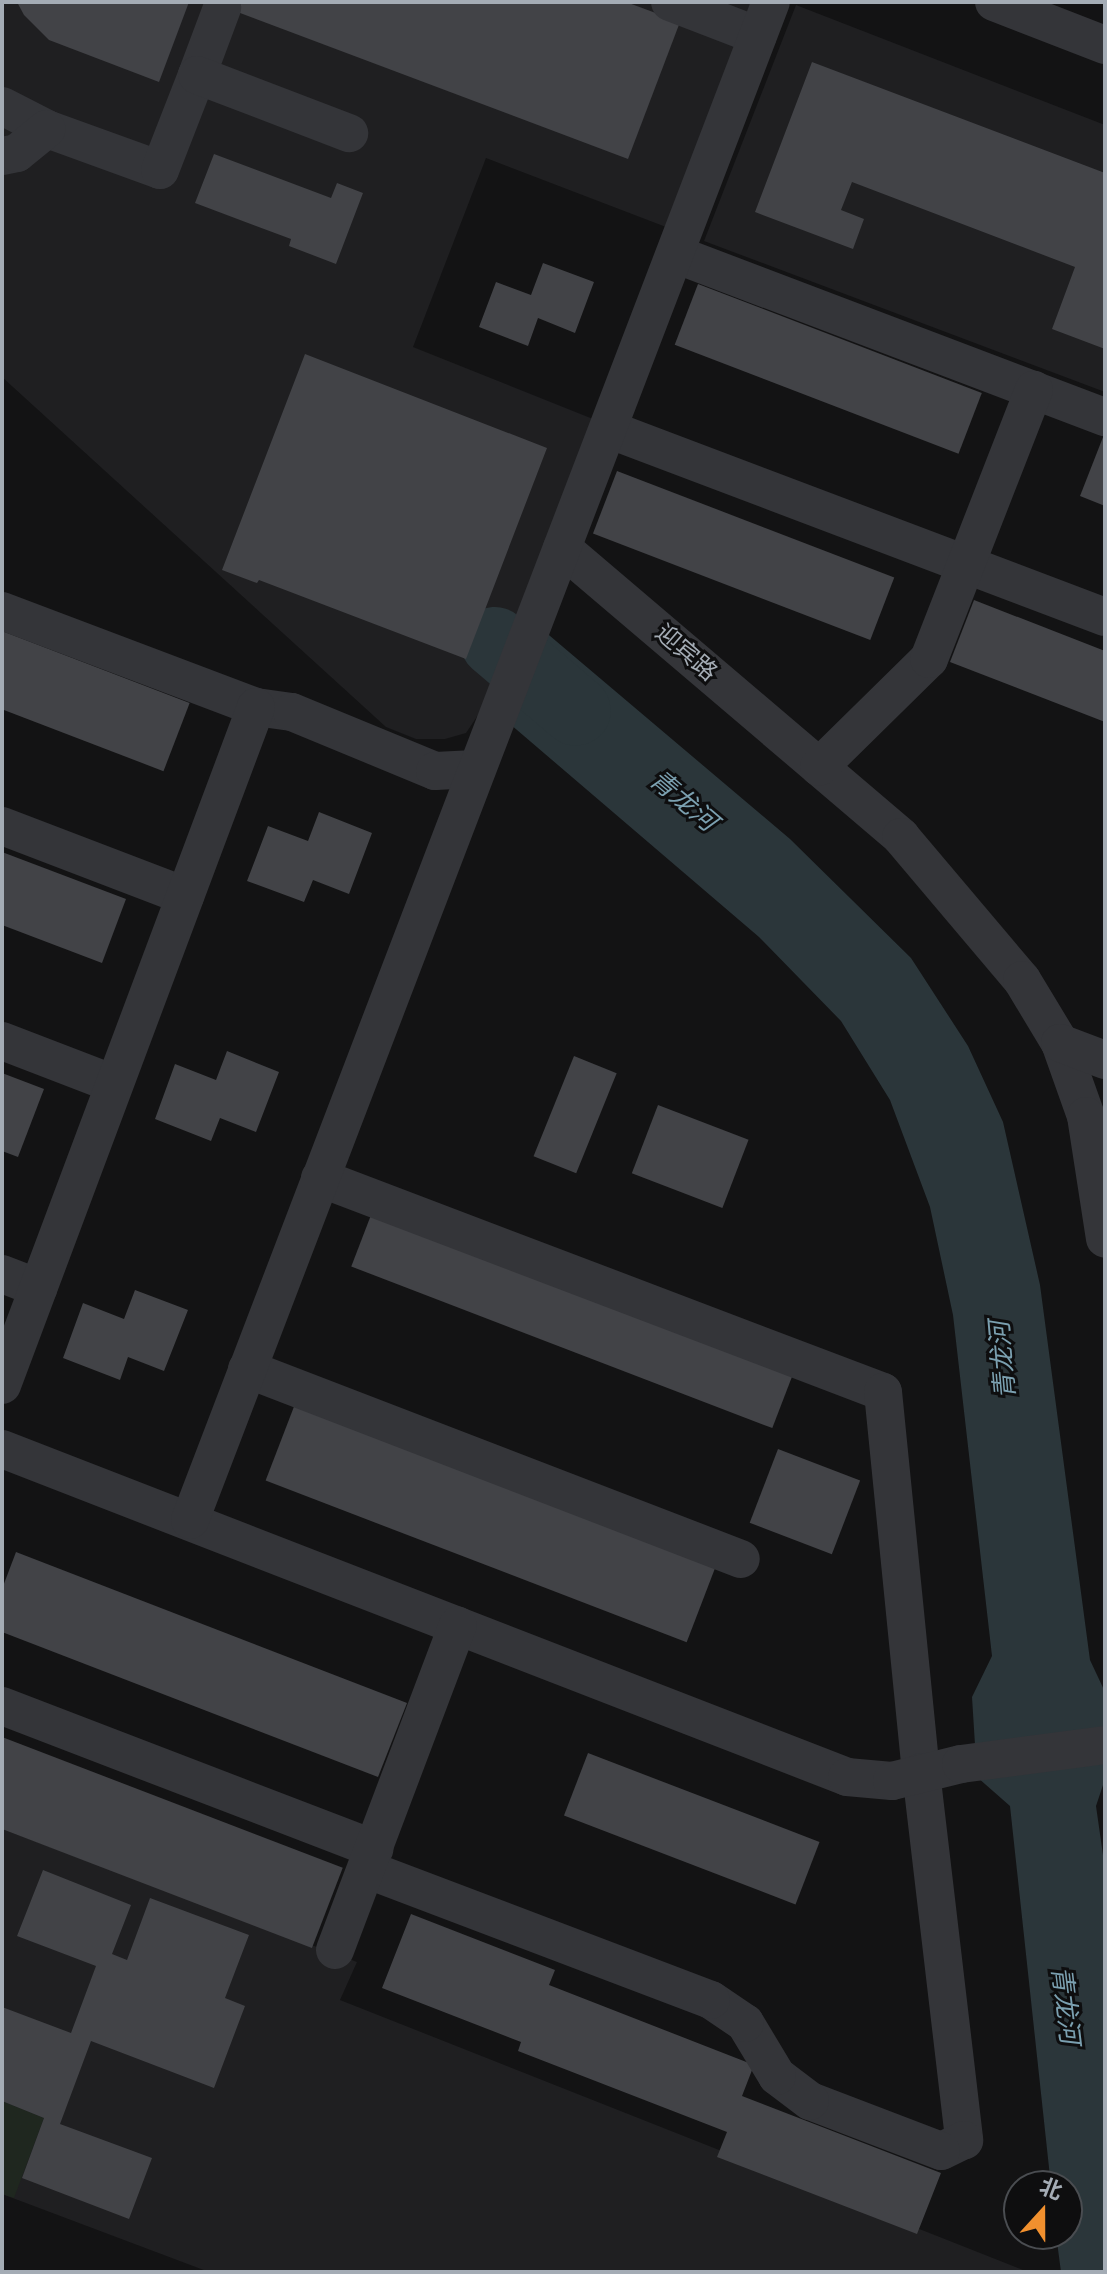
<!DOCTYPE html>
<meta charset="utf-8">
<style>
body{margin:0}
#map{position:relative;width:1107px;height:2274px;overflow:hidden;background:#131314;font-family:"Fira Sans","Noto Sans SC",sans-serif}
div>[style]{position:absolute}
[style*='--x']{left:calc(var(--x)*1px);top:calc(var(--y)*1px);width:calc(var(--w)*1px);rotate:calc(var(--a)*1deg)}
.built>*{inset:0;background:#1f1f21}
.green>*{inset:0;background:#1f271f}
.water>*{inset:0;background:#2b363a}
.river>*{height:70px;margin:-35px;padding:0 35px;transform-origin:35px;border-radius:35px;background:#2b363a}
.building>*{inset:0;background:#424347;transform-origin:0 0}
.minor>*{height:38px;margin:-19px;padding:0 19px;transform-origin:19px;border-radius:19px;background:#343539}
span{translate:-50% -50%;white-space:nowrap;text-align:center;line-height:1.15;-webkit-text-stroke:6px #0e0e0f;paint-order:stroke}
.street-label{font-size:24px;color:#a4acb5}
.water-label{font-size:26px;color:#7ba0b0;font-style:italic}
.frame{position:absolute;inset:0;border:4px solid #a4acb5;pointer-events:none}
.north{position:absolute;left:1003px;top:2170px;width:80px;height:80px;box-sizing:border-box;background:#0e0e0f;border:2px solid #4a4d51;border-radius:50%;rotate:21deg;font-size:22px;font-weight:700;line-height:32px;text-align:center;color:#a4acb5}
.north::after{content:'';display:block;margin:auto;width:28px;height:36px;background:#f1902e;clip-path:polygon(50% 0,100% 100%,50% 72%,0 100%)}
</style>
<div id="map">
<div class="built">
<div style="clip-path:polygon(2px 2px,751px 2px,666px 227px,486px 158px,413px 347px,593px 419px,484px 706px,466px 733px,445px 739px,416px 739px,386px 727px,2px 377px)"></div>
<div style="clip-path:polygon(796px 5px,1105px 125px,1105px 392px,704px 241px)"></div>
<div style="clip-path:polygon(2px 1829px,357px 1962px,340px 2000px,1028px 2272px,209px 2272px,2px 2194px)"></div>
</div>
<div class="green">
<div style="clip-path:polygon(2px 2101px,44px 2118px,14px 2198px,2px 2194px)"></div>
</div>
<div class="water">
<div style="clip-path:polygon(543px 630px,790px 839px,911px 958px,968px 1046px,1003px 1122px,1040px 1285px,1090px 1660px,1105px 1692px,1105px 1779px,1096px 1806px,1105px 1869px,1105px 2272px,1061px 2272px,1056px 2234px,1067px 2234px,1067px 2186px,1051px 2186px,1010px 1806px,977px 1777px,972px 1697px,992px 1656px,953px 1315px,930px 1207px,890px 1100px,841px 1021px,759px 937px,510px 724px)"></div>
</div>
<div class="river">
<div style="--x:495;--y:642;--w:106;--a:40.4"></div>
</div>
<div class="building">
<div style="clip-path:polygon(17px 2px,189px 2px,159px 82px,49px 40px,24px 15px)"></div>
<div style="clip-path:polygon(211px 2px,626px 2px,680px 22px,628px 159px)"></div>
<div style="clip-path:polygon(812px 62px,1105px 173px,1105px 349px,1052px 329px,1075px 267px,852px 182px,841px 210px,864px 219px,853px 249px,755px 212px)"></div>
<div style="clip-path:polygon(214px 154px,331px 198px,337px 183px,363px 193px,336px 264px,289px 246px,291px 239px,195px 203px)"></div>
<div style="clip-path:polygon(543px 263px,594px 282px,575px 333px,538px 318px,528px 346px,479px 327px,496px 282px,531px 295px)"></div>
<div style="left:698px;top:284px;width:304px;height:65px;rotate:21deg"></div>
<div style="clip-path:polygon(305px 354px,547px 448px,466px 659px,259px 580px,257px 583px,222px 570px)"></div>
<div style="clip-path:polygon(1105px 432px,1105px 506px,1080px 496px)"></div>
<div style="left:617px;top:471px;width:297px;height:67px;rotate:21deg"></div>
<div style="clip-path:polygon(974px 600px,1105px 651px,1105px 722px,950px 662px)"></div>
<div style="left:2px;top:631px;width:201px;height:73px;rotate:21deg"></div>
<div style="clip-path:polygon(319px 812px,372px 833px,349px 894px,313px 880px,304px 902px,247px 881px,268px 826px,308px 841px)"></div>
<div style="clip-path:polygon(2px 852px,126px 899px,102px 963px,2px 925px)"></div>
<div style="clip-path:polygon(227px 1051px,279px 1072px,256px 1132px,220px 1118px,211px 1141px,155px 1119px,175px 1064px,216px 1080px)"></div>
<div style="left:574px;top:1056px;width:46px;height:108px;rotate:22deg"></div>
<div style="clip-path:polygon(2px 1073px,44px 1089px,18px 1157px,2px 1151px)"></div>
<div style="left:658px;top:1105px;width:97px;height:73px;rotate:21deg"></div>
<div style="left:381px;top:1189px;width:451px;height:83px;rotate:21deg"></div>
<div style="clip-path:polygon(135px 1290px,188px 1310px,164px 1371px,128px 1357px,120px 1380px,63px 1358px,83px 1303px,124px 1319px)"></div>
<div style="left:295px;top:1404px;width:451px;height:82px;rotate:21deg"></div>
<div style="left:778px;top:1449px;width:88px;height:79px;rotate:21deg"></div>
<div style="clip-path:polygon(16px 1552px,407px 1703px,378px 1777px,2px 1632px,2px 1589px)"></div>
<div style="left:2px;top:1737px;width:365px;height:86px;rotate:21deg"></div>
<div style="left:588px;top:1753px;width:248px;height:67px;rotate:21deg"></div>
<div style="clip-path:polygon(43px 1870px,131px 1905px,112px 1954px,127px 1960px,150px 1898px,249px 1935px,225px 1998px,245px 2006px,214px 2088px,91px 2041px,60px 2124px,152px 2158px,129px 2219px,22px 2178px,44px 2118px,2px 2101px,2px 2007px,71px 2033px,96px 1966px,17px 1936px)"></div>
<div style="clip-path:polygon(411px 1914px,555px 1970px,549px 1985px,754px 2065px,742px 2096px,941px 2173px,917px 2234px,717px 2157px,727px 2132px,518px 2051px,521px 2042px,382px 1988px)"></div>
</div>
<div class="minor">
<div style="--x:670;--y:2;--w:94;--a:21.1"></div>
<div style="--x:994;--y:2;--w:119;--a:21.2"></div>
<div style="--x:197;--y:75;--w:72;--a:-69.5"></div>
<div style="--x:2;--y:106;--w:51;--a:27.1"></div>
<div style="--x:47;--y:129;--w:120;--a:19.9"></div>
<div style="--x:160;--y:170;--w:102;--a:-68.7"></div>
<div style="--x:197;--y:75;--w:163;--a:20.9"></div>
<div style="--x:2;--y:156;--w:15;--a:-11"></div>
<div style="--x:17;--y:153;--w:38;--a:-39"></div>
<div style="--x:675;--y:254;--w:460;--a:20.8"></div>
<div style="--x:608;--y:429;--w:531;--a:20.72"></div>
<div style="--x:562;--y:548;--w:445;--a:40.4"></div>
<div style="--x:901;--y:837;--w:187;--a:49.8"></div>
<div style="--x:1022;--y:980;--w:74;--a:58.9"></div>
<div style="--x:1060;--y:1043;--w:77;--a:70.4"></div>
<div style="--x:1086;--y:1116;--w:124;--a:81.2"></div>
<div style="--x:2;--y:611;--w:272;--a:20.7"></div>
<div style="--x:256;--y:707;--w:36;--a:8"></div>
<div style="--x:292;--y:712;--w:155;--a:22.4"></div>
<div style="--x:435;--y:771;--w:40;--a:-2.9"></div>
<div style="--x:819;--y:767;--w:154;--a:-44.5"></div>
<div style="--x:929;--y:659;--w:289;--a:-68.7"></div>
<div style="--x:2;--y:826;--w:196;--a:20.9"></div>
<div style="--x:2;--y:1041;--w:120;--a:21"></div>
<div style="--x:1060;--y:1043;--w:48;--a:20.7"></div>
<div style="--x:320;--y:1178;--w:602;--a:20.81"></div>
<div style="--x:883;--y:1392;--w:382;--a:84.3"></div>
<div style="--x:921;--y:1772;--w:371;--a:83.3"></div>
<div style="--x:964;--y:2140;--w:25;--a:154"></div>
<div style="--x:941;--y:2151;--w:140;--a:-159.1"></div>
<div style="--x:810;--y:2101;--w:41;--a:-142.9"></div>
<div style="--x:777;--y:2076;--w:62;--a:-121.1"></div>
<div style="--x:745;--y:2023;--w:41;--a:-145.9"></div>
<div style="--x:711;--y:2000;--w:367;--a:-159.2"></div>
<div style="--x:2;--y:1274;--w:39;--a:21"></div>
<div style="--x:247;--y:1369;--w:529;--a:21.04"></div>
<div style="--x:2;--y:1385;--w:724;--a:-69.46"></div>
<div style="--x:2;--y:1449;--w:906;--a:21.21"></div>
<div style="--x:847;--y:1777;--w:45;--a:5.1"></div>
<div style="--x:892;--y:1781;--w:71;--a:-13.8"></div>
<div style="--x:961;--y:1764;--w:145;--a:-7.5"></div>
<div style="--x:190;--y:1520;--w:1625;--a:-69.06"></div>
<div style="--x:2;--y:1706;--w:399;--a:21"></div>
<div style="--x:335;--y:1950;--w:347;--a:-69.3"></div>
</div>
<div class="street-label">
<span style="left:686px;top:653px;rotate:41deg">迎宾路</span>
</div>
<div class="water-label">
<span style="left:683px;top:801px;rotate:40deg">青龙河</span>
<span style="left:1003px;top:1360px;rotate:-95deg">青龙河</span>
<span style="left:1065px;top:2005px;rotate:83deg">青龙河</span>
</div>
<div class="frame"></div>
<div class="north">北</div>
</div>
